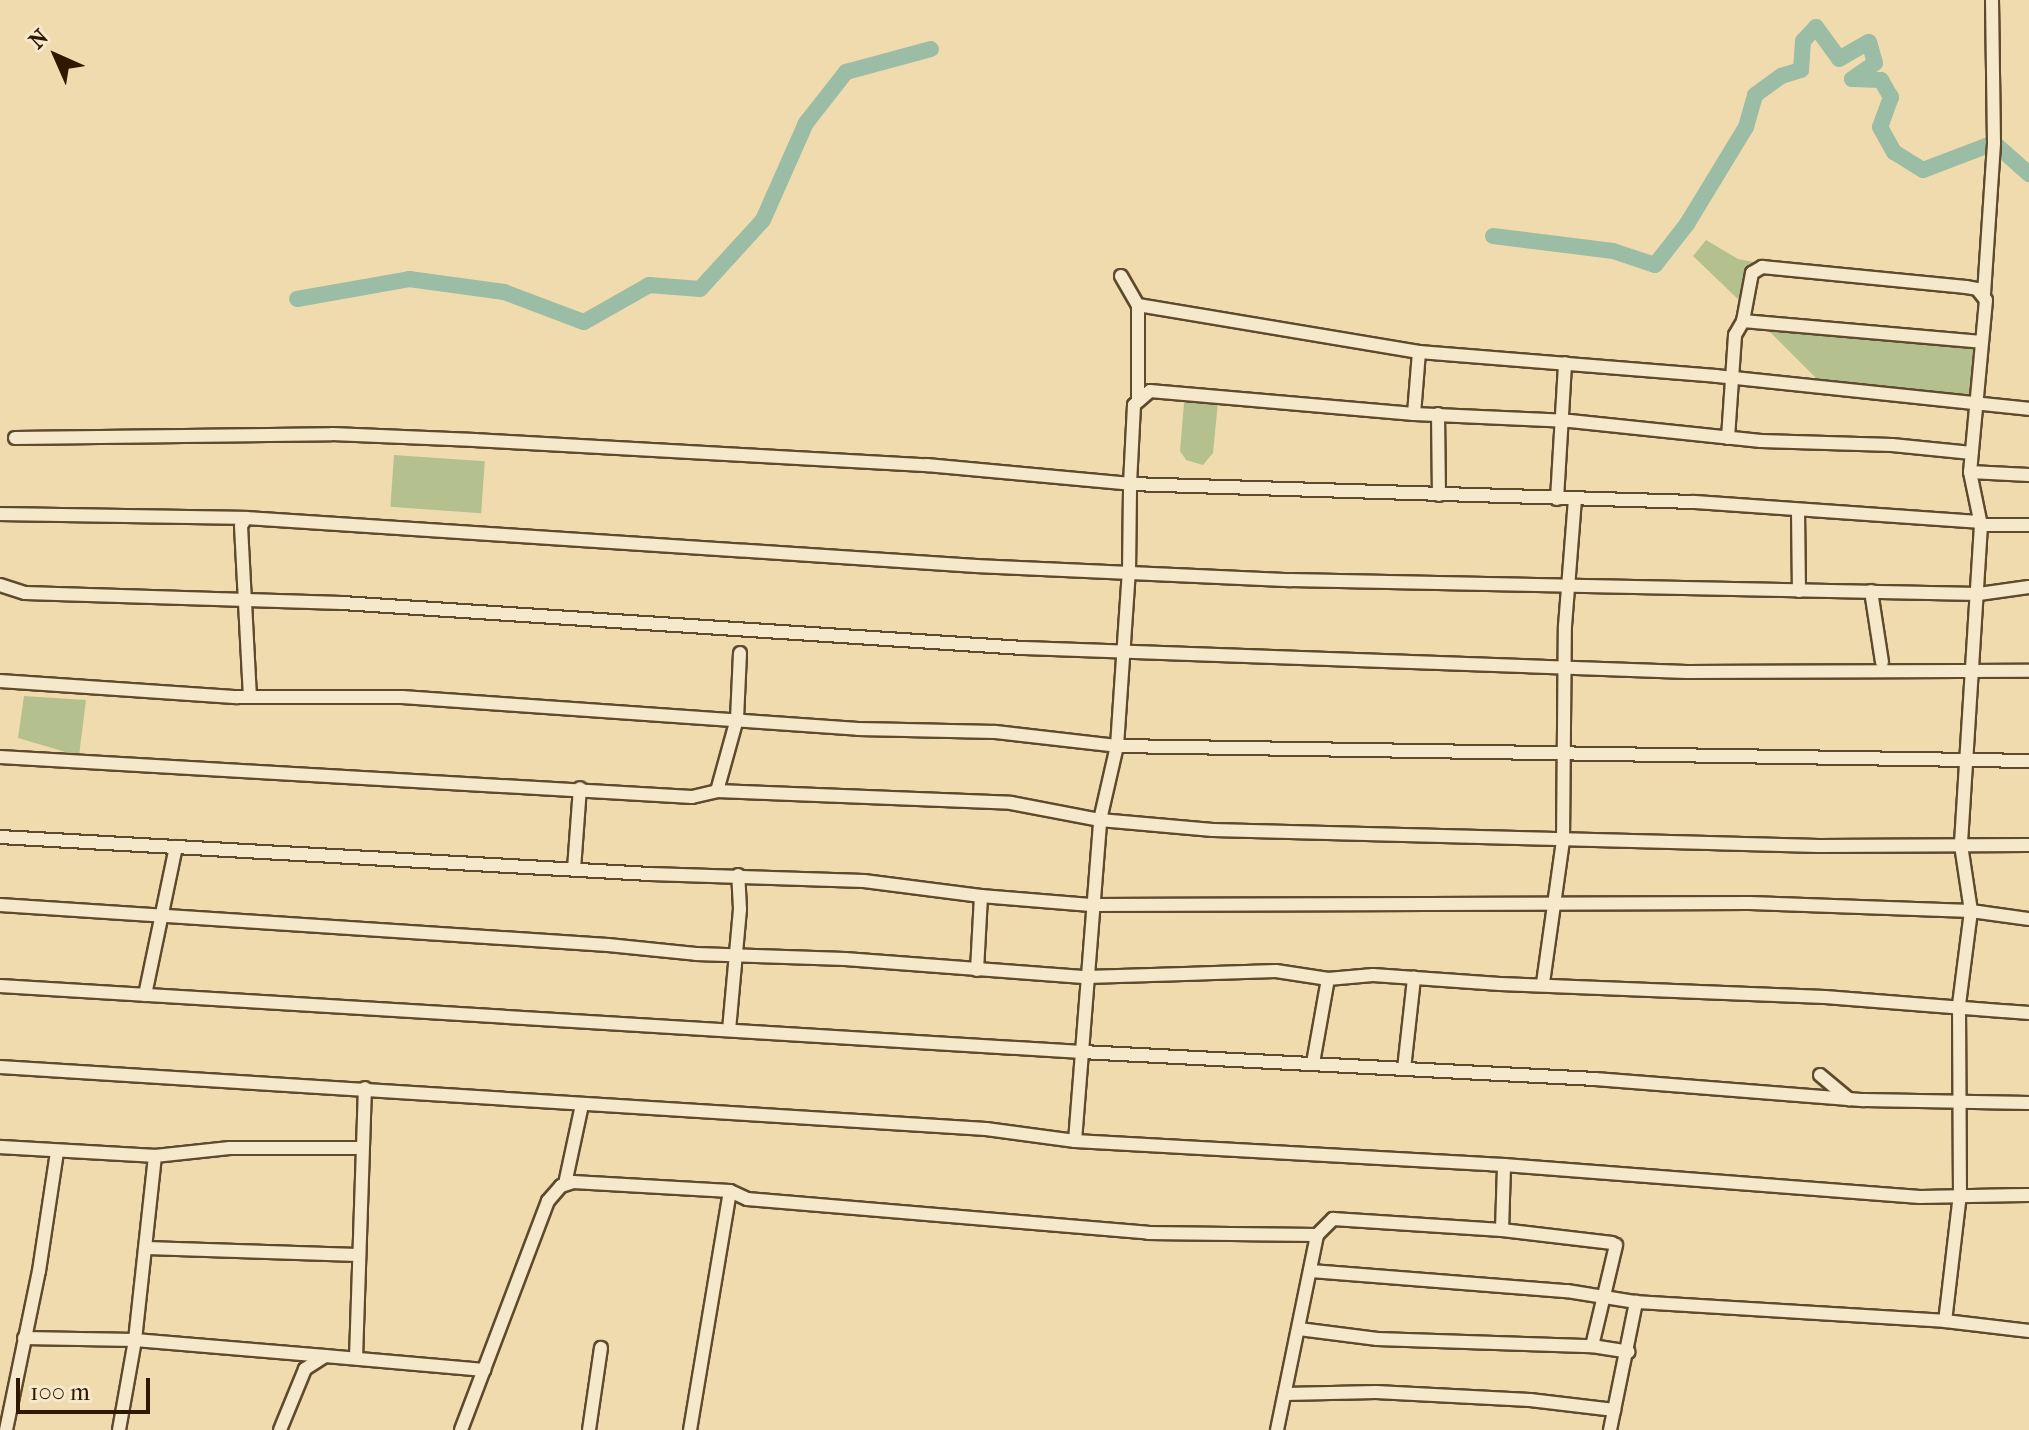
<!DOCTYPE html>
<style>
body{margin:0}
#map{position:relative;width:2029px;height:1430px;overflow:hidden;background:#f0dbaf;font-family:"IM FELL French Canon",serif}
div>[style]{position:absolute}
[style*='--x']{left:calc(var(--x)*1px);top:calc(var(--y)*1px);width:calc(var(--w)*1px);rotate:calc(var(--a)*1deg)}
.green>*{inset:0;background:#b4c18f;transform-origin:0 0}
.river>*{height:16px;margin:-8px;padding:0 8px;transform-origin:8px;border-radius:8px;background:#9bbca5}
.roads{filter:drop-shadow(2px 0 #5e4a2c) drop-shadow(-2px 0 #5e4a2c) drop-shadow(0 2px #5e4a2c) drop-shadow(0 -2px #5e4a2c)}
.minor>*{height:12px;margin:-6px;padding:0 6px;transform-origin:6px;border-radius:6px;background:#f5e8cb}
span{translate:-50% -50%;white-space:nowrap;text-align:center;line-height:1.15;-webkit-text-stroke:6px #f5e8cb;paint-order:stroke}
.north{position:absolute;left:16px;top:16px;width:80px;height:80px;-webkit-text-stroke:6px #f5e8cb;paint-order:stroke;rotate:315deg;font-size:22px;font-weight:700;line-height:32px;text-align:center;color:#2e1900}
.north::after{content:'';display:block;margin:auto;width:28px;height:36px;background:#2e1900;clip-path:polygon(50% 0,100% 100%,50% 72%,0 100%)}
.scale{position:absolute;left:16px;top:1378px;width:134px;height:36px;box-sizing:border-box;border:4px solid #2e1900;border-top:0;padding-left:10px;font-size:24px;line-height:28px;white-space:nowrap;color:#2e1900;-webkit-text-stroke:6px #f5e8cb;paint-order:stroke}
</style>
<div id="map">
<div class="green">
<div style="clip-path:polygon(1706px 240px,1738px 259px,1764px 264px,1742px 303px,1693px 256px)"></div>
<div style="clip-path:polygon(1765px 327px,1977px 347px,1969px 398px,1822px 384px)"></div>
<div style="clip-path:polygon(1190px 399px,1218px 402px,1213px 453px,1203px 465px,1186px 460px,1180px 451px,1184px 403px)"></div>
<div style="left:394px;top:455px;width:91px;height:52px;rotate:4deg"></div>
<div style="clip-path:polygon(24px 696px,86px 700px,79px 756px,18px 738px)"></div>
</div>
<div class="river">
<div style="--x:1852;--y:79;--w:29;--a:2"></div>
<div style="--x:1881;--y:80;--w:20;--a:60"></div>
<div style="--x:1891;--y:97;--w:32;--a:110"></div>
<div style="--x:1880;--y:127;--w:29;--a:61"></div>
<div style="--x:1894;--y:152;--w:34;--a:32"></div>
<div style="--x:1923;--y:170;--w:76;--a:-20.8"></div>
<div style="--x:1994;--y:143;--w:47;--a:41.5"></div>
<div style="--x:1493;--y:236;--w:121;--a:7.1"></div>
<div style="--x:1613;--y:251;--w:44;--a:18.4"></div>
<div style="--x:1655;--y:265;--w:52;--a:-52"></div>
<div style="--x:1687;--y:224;--w:114;--a:-58.7"></div>
<div style="--x:1746;--y:127;--w:33;--a:-74"></div>
<div style="--x:1755;--y:95;--w:32;--a:-36"></div>
<div style="--x:1781;--y:76;--w:21;--a:-17"></div>
<div style="--x:1801;--y:70;--w:29;--a:-86"></div>
<div style="--x:1803;--y:41;--w:19;--a:-47"></div>
<div style="--x:1816;--y:27;--w:39;--a:54"></div>
<div style="--x:1839;--y:59;--w:34;--a:-30"></div>
<div style="--x:1869;--y:42;--w:22;--a:74"></div>
<div style="--x:1875;--y:63;--w:28;--a:145"></div>
<div style="--x:297;--y:299;--w:114;--a:-10.1"></div>
<div style="--x:409;--y:279;--w:96;--a:7.8"></div>
<div style="--x:504;--y:292;--w:85;--a:20.6"></div>
<div style="--x:584;--y:322;--w:75;--a:-29.6"></div>
<div style="--x:649;--y:285;--w:51;--a:4.5"></div>
<div style="--x:700;--y:289;--w:93;--a:-47.6"></div>
<div style="--x:763;--y:220;--w:106;--a:-66.1"></div>
<div style="--x:806;--y:123;--w:65;--a:-51.9"></div>
<div style="--x:846;--y:72;--w:88;--a:-15.1"></div>
</div>
<div class="roads">
<div class="minor">
<div style="--x:1121;--y:276;--w:34;--a:60"></div>
<div style="--x:1138;--y:305;--w:94;--a:90"></div>
<div style="--x:1984;--y:294;--w:151;--a:-86.2"></div>
<div style="--x:1994;--y:143;--w:143;--a:-90.8"></div>
<div style="--x:1138;--y:305;--w:285;--a:9.5"></div>
<div style="--x:1743;--y:321;--w:49;--a:-79.4"></div>
<div style="--x:1752;--y:273;--w:12;--a:-31"></div>
<div style="--x:1762;--y:267;--w:205;--a:5.6"></div>
<div style="--x:1966;--y:287;--w:11;--a:10"></div>
<div style="--x:1977;--y:289;--w:14;--a:51"></div>
<div style="--x:1986;--y:300;--w:173;--a:95.3"></div>
<div style="--x:1970;--y:472;--w:54;--a:78.3"></div>
<div style="--x:1981;--y:525;--w:321;--a:93.6"></div>
<div style="--x:1961;--y:845;--w:67;--a:81.4"></div>
<div style="--x:1971;--y:911;--w:95;--a:97.3"></div>
<div style="--x:1959;--y:1005;--w:189;--a:89.7"></div>
<div style="--x:1960;--y:1194;--w:128;--a:96.7"></div>
<div style="--x:1945;--y:1321;--w:85;--a:6.8"></div>
<div style="--x:1414;--y:414;--w:62;--a:-85.4"></div>
<div style="--x:1419;--y:352;--w:298;--a:4.6"></div>
<div style="--x:1716;--y:376;--w:315;--a:6"></div>
<div style="--x:1438;--y:414;--w:81;--a:89.3"></div>
<div style="--x:15;--y:438;--w:317;--a:-0.7"></div>
<div style="--x:332;--y:434;--w:143;--a:2.4"></div>
<div style="--x:475;--y:440;--w:453;--a:3.2"></div>
<div style="--x:927;--y:465;--w:204;--a:5.3"></div>
<div style="--x:1130;--y:484;--w:79;--a:-87.1"></div>
<div style="--x:1134;--y:405;--w:21;--a:-41"></div>
<div style="--x:1150;--y:391;--w:265;--a:5"></div>
<div style="--x:1414;--y:414;--w:156;--a:2.6"></div>
<div style="--x:1570;--y:421;--w:192;--a:6"></div>
<div style="--x:1761;--y:441;--w:131;--a:1.7"></div>
<div style="--x:1892;--y:445;--w:80;--a:5.7"></div>
<div style="--x:1728;--y:438;--w:103;--a:-86.1"></div>
<div style="--x:1735;--y:335;--w:16;--a:-60"></div>
<div style="--x:1743;--y:321;--w:239;--a:5"></div>
<div style="--x:1970;--y:472;--w:59;--a:2.9"></div>
<div style="--x:1557;--y:499;--w:136;--a:-86.6"></div>
<div style="--x:1798;--y:511;--w:80;--a:89.3"></div>
<div style="--x:0;--y:514;--w:246;--a:0.9"></div>
<div style="--x:246;--y:518;--w:732;--a:3.76"></div>
<div style="--x:976;--y:566;--w:314;--a:2.6"></div>
<div style="--x:1290;--y:580;--w:689;--a:1.16"></div>
<div style="--x:1979;--y:594;--w:50;--a:-8"></div>
<div style="--x:246;--y:518;--w:9;--a:122"></div>
<div style="--x:241;--y:526;--w:171;--a:87"></div>
<div style="--x:1981;--y:525;--w:48;--a:0"></div>
<div style="--x:0;--y:585;--w:26;--a:18"></div>
<div style="--x:25;--y:593;--w:317;--a:1.8"></div>
<div style="--x:342;--y:603;--w:683;--a:3.78"></div>
<div style="--x:1024;--y:648;--w:663;--a:2.07"></div>
<div style="--x:1687;--y:672;--w:342;--a:-0.2"></div>
<div style="--x:1871;--y:591;--w:72;--a:81.2"></div>
<div style="--x:0;--y:681;--w:238;--a:3.9"></div>
<div style="--x:237;--y:697;--w:165;--a:0"></div>
<div style="--x:402;--y:697;--w:457;--a:4"></div>
<div style="--x:858;--y:729;--w:137;--a:1.3"></div>
<div style="--x:995;--y:732;--w:123;--a:6.5"></div>
<div style="--x:1117;--y:746;--w:912;--a:0.94"></div>
<div style="--x:0;--y:757;--w:693;--a:3.31"></div>
<div style="--x:692;--y:797;--w:26;--a:-13"></div>
<div style="--x:717;--y:791;--w:294;--a:2.3"></div>
<div style="--x:1011;--y:803;--w:91;--a:10.8"></div>
<div style="--x:1100;--y:820;--w:113;--a:5.1"></div>
<div style="--x:1213;--y:830;--w:606;--a:1.51"></div>
<div style="--x:1819;--y:846;--w:210;--a:-0.3"></div>
<div style="--x:717;--y:791;--w:75;--a:-74.5"></div>
<div style="--x:737;--y:719;--w:66;--a:-87.4"></div>
<div style="--x:0;--y:837;--w:651;--a:3.26"></div>
<div style="--x:650;--y:874;--w:214;--a:1.9"></div>
<div style="--x:864;--y:881;--w:118;--a:7.3"></div>
<div style="--x:981;--y:896;--w:110;--a:4.7"></div>
<div style="--x:1091;--y:905;--w:659;--a:-0.17"></div>
<div style="--x:1750;--y:903;--w:221;--a:2.1"></div>
<div style="--x:1971;--y:911;--w:59;--a:7.9"></div>
<div style="--x:574;--y:869;--w:81;--a:-85.8"></div>
<div style="--x:0;--y:905;--w:609;--a:3.76"></div>
<div style="--x:608;--y:945;--w:88;--a:5.8"></div>
<div style="--x:696;--y:954;--w:149;--a:1.9"></div>
<div style="--x:845;--y:959;--w:242;--a:4.3"></div>
<div style="--x:1086;--y:977;--w:190;--a:-1.8"></div>
<div style="--x:1276;--y:971;--w:53;--a:8.7"></div>
<div style="--x:1328;--y:979;--w:45;--a:-5.1"></div>
<div style="--x:1373;--y:975;--w:127;--a:4.1"></div>
<div style="--x:1500;--y:984;--w:325;--a:2.3"></div>
<div style="--x:1825;--y:997;--w:205;--a:4.5"></div>
<div style="--x:977;--y:970;--w:74;--a:-86.9"></div>
<div style="--x:1543;--y:983;--w:143;--a:-82"></div>
<div style="--x:1563;--y:841;--w:215;--a:-89.5"></div>
<div style="--x:1565;--y:626;--w:127;--a:-85.5"></div>
<div style="--x:0;--y:986;--w:1084;--a:3.49"></div>
<div style="--x:1082;--y:1052;--w:514;--a:3.01"></div>
<div style="--x:1595;--y:1079;--w:270;--a:4.5"></div>
<div style="--x:1864;--y:1100;--w:165;--a:1"></div>
<div style="--x:145;--y:995;--w:151;--a:-78.2"></div>
<div style="--x:729;--y:1030;--w:121;--a:-84.8"></div>
<div style="--x:740;--y:909;--w:34;--a:-93"></div>
<div style="--x:1313;--y:1063;--w:85;--a:-79.9"></div>
<div style="--x:0;--y:1067;--w:988;--a:3.6"></div>
<div style="--x:986;--y:1129;--w:90;--a:7.7"></div>
<div style="--x:1075;--y:1141;--w:430;--a:3.2"></div>
<div style="--x:1504;--y:1165;--w:417;--a:4.4"></div>
<div style="--x:1920;--y:1197;--w:109;--a:-1.1"></div>
<div style="--x:1404;--y:1069;--w:92;--a:-83.7"></div>
<div style="--x:1820;--y:1075;--w:38;--a:40"></div>
<div style="--x:1075;--y:1141;--w:322;--a:-85.5"></div>
<div style="--x:1100;--y:820;--w:76;--a:-77.1"></div>
<div style="--x:1117;--y:746;--w:174;--a:-86.1"></div>
<div style="--x:1129;--y:572;--w:88;--a:-89.3"></div>
<div style="--x:1130;--y:484;--w:564;--a:1.83"></div>
<div style="--x:1694;--y:502;--w:286;--a:4"></div>
<div style="--x:0;--y:1147;--w:155;--a:3.3"></div>
<div style="--x:565;--y:1184;--w:81;--a:-77.9"></div>
<div style="--x:1502;--y:1230;--w:65;--a:-88.2"></div>
<div style="--x:145;--y:1248;--w:214;--a:1.9"></div>
<div style="--x:1311;--y:1271;--w:257;--a:4.5"></div>
<div style="--x:1567;--y:1291;--w:70;--a:9.1"></div>
<div style="--x:1636;--y:1302;--w:310;--a:3.5"></div>
<div style="--x:1299;--y:1329;--w:79;--a:7.3"></div>
<div style="--x:1377;--y:1339;--w:215;--a:1.9"></div>
<div style="--x:1592;--y:1346;--w:37;--a:9"></div>
<div style="--x:24;--y:1338;--w:111;--a:1"></div>
<div style="--x:135;--y:1340;--w:191;--a:4.8"></div>
<div style="--x:1592;--y:1346;--w:104;--a:-76.6"></div>
<div style="--x:356;--y:1358;--w:270;--a:-88.1"></div>
<div style="--x:1285;--y:1394;--w:91;--a:-1.3"></div>
<div style="--x:1376;--y:1392;--w:154;--a:3"></div>
<div style="--x:1530;--y:1400;--w:85;--a:6.8"></div>
<div style="--x:6;--y:1430;--w:162;--a:-78.3"></div>
<div style="--x:39;--y:1271;--w:120;--a:-81.4"></div>
<div style="--x:119;--y:1430;--w:91;--a:-79.9"></div>
<div style="--x:135;--y:1340;--w:185;--a:-83.8"></div>
<div style="--x:155;--y:1156;--w:75;--a:-6.1"></div>
<div style="--x:230;--y:1148;--w:132;--a:0"></div>
<div style="--x:280;--y:1430;--w:66;--a:-67.7"></div>
<div style="--x:305;--y:1369;--w:24;--a:-33"></div>
<div style="--x:325;--y:1356;--w:160;--a:5"></div>
<div style="--x:461;--y:1430;--w:245;--a:-69.2"></div>
<div style="--x:548;--y:1201;--w:20;--a:-49"></div>
<div style="--x:561;--y:1186;--w:13;--a:-18"></div>
<div style="--x:573;--y:1182;--w:157;--a:3.3"></div>
<div style="--x:730;--y:1191;--w:19;--a:25"></div>
<div style="--x:747;--y:1199;--w:402;--a:4.8"></div>
<div style="--x:1148;--y:1233;--w:169;--a:0.7"></div>
<div style="--x:1317;--y:1235;--w:23;--a:-45"></div>
<div style="--x:1333;--y:1219;--w:169;--a:3.7"></div>
<div style="--x:1502;--y:1230;--w:111;--a:6.7"></div>
<div style="--x:589;--y:1430;--w:83;--a:-81.7"></div>
<div style="--x:690;--y:1430;--w:242;--a:-80.5"></div>
<div style="--x:1277;--y:1430;--w:199;--a:-78.4"></div>
<div style="--x:1610;--y:1430;--w:131;--a:-78.5"></div>
</div>
</div>
<div class="north">N</div>
<div class="scale">100 m</div>
</div>
